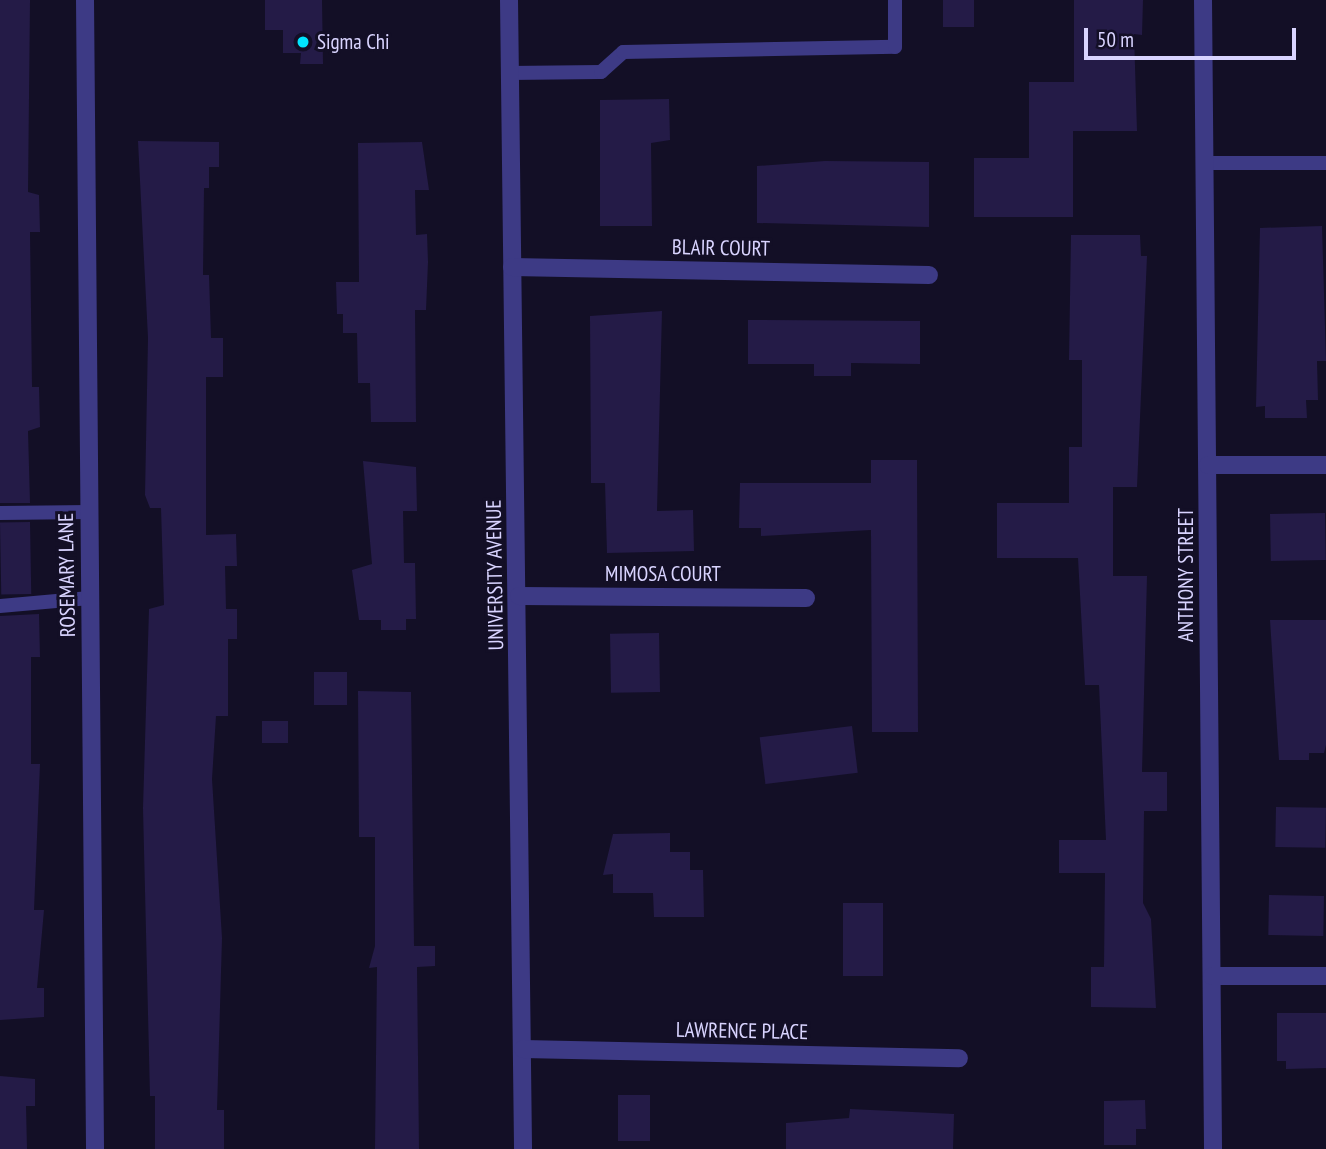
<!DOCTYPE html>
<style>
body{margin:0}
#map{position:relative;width:1326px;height:1149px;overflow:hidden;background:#130f26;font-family:"PT Sans Narrow",sans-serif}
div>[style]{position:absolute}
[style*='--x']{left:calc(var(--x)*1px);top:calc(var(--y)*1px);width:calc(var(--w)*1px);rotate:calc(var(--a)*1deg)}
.building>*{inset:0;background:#241b47;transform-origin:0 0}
.lane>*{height:14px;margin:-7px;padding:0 7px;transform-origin:7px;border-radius:7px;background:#3d3a85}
.street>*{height:18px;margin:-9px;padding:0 9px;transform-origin:9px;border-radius:9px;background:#3d3a85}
.dots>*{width:19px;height:19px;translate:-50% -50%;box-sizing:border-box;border:4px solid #130f26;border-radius:50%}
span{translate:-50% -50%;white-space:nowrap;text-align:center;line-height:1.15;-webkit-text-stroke:6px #130f26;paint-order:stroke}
.poi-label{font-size:21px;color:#d9d4ff}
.left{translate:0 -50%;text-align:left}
.street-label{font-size:21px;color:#d9d4ff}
.scale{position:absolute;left:1084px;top:28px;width:212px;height:32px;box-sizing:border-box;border:4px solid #d9d4ff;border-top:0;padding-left:9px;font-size:21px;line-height:24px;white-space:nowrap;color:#d9d4ff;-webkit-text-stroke:5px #130f26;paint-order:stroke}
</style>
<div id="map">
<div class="building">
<div style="clip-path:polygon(0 0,30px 0,28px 192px,39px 195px,40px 232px,30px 232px,32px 387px,39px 387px,40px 427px,28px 431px,30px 503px,0 503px)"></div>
<div style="clip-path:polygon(265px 0,322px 0,323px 64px,300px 64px,301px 53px,283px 53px,283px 30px,265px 30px)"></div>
<div style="left:943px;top:0;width:31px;height:27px"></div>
<div style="clip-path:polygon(1074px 0,1143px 0,1142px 35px,1134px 34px,1137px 131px,1073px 131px,1073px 217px,974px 217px,974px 158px,1029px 158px,1029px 82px,1074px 82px)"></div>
<div style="clip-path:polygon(669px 99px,670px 140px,651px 143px,652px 226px,600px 226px,600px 100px)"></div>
<div style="clip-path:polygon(138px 141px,219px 142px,219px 167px,209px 167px,209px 188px,204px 188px,203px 275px,209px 275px,211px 338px,223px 338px,223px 377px,206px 377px,206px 535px,236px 534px,237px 566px,225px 566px,226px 609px,237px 609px,237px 639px,228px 639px,228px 716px,216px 716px,212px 779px,222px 938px,217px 1110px,224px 1110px,224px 1149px,155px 1149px,155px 1096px,150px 1096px,143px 808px,149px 609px,164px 605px,161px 508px,150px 508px,145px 495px,148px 338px)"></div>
<div style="clip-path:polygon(422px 142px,429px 190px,415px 190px,416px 235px,427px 234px,428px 262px,426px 310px,415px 310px,416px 422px,371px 422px,370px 383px,358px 383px,357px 333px,343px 333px,343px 314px,337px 314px,336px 282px,359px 282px,358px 143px)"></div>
<div style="clip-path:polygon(825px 161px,929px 162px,929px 227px,757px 223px,757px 166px)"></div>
<div style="clip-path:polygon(1322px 226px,1326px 361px,1317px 361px,1318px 400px,1306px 400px,1307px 418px,1265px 418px,1265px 406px,1256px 407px,1260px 228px)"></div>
<div style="clip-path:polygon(1071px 235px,1140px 235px,1141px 256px,1147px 256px,1137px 487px,1113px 487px,1113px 576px,1147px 576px,1142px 772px,1167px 772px,1167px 811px,1144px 811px,1143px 903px,1151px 919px,1156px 1008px,1091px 1007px,1091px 967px,1104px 967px,1105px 873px,1059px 873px,1059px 840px,1106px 840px,1099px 685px,1085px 685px,1078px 558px,997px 558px,997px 503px,1069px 503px,1069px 447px,1082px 447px,1082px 360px,1069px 360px)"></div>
<div style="clip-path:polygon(662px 311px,657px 511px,693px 510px,694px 551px,607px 553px,605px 483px,591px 483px,590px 316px)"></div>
<div style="clip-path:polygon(748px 320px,920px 321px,920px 364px,851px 363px,851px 376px,814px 376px,814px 364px,748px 364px)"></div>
<div style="clip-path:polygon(871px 460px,917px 460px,918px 732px,872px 732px,871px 530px,761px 536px,761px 528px,739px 528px,740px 483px,871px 483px)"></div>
<div style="clip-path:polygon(363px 461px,416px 467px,417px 511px,403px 511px,404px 563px,415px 563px,416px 619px,406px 619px,406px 630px,381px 630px,381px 620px,359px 620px,352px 570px,372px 564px)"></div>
<div style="left:1325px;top:513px;width:47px;height:55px;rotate:89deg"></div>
<div style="left:30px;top:522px;width:72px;height:30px;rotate:89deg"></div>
<div style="clip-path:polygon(39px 614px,40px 657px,31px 657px,31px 764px,40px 764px,34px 910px,44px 910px,37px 988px,44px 988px,44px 1017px,0 1020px,0 616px)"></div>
<div style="clip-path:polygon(1270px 620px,1326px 620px,1326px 745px,1324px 753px,1309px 753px,1309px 760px,1279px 760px)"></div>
<div style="left:659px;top:633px;width:59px;height:49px;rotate:89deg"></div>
<div style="left:314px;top:672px;width:33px;height:33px"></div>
<div style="clip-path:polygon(358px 691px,411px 692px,414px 946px,435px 946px,435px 966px,417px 967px,419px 1149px,375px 1149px,377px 967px,369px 968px,375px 946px,375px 837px,359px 837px)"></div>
<div style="left:288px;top:721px;width:22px;height:26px;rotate:90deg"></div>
<div style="left:852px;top:726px;width:47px;height:93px;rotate:83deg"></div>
<div style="left:1276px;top:807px;width:50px;height:40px;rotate:1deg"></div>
<div style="clip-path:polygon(670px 833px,670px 852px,690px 852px,690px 870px,703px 870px,704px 917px,654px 917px,653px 893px,613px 893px,613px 874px,603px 875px,613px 834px)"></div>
<div style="left:1269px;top:895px;width:55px;height:40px;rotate:1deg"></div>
<div style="left:843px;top:903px;width:40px;height:73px"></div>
<div style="clip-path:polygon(1277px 1013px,1326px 1013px,1326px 1068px,1286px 1069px,1286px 1061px,1277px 1061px)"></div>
<div style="clip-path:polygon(0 1076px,35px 1079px,35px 1106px,26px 1106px,27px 1149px,0 1149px)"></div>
<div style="left:618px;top:1095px;width:32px;height:46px"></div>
<div style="clip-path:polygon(1145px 1100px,1146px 1129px,1136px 1129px,1136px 1145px,1104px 1145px,1104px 1101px)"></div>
<div style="clip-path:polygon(850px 1109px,954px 1114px,953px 1149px,786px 1149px,786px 1123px,849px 1118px)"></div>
</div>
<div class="lane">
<div style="--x:509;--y:73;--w:92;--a:-0.6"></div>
<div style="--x:601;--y:72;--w:30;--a:-42"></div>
<div style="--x:623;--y:52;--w:272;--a:-1.1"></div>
<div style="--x:895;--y:47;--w:47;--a:-90"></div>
<div style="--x:1205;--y:163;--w:121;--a:0"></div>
<div style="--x:0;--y:513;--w:89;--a:-0.6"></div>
<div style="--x:0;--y:606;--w:90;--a:-5.1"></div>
</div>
<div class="street">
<div style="--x:85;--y:0;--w:1149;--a:89.5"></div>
<div style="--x:509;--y:0;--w:1149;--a:89.3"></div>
<div style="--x:1203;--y:0;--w:1149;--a:89.5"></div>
<div style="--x:512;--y:267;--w:417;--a:1.1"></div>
<div style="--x:1208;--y:465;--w:118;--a:0"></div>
<div style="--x:519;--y:596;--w:287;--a:0.4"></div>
<div style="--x:1212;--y:976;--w:114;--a:0"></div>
<div style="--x:523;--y:1049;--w:436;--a:1.2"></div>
</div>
<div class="dots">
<div style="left:303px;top:42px;background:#00e5ff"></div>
</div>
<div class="poi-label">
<span class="left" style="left:317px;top:42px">Sigma Chi</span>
</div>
<div class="street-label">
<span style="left:721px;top:248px;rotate:1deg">BLAIR COURT</span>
<span style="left:663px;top:574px">MIMOSA COURT</span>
<span style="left:67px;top:575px;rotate:-91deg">ROSEMARY LANE</span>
<span style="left:495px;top:575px;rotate:-91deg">UNIVERSITY AVENUE</span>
<span style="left:1186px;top:575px;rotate:-90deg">ANTHONY STREET</span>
<span style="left:742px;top:1031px;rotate:1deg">LAWRENCE PLACE</span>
</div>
<div class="scale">50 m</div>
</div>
